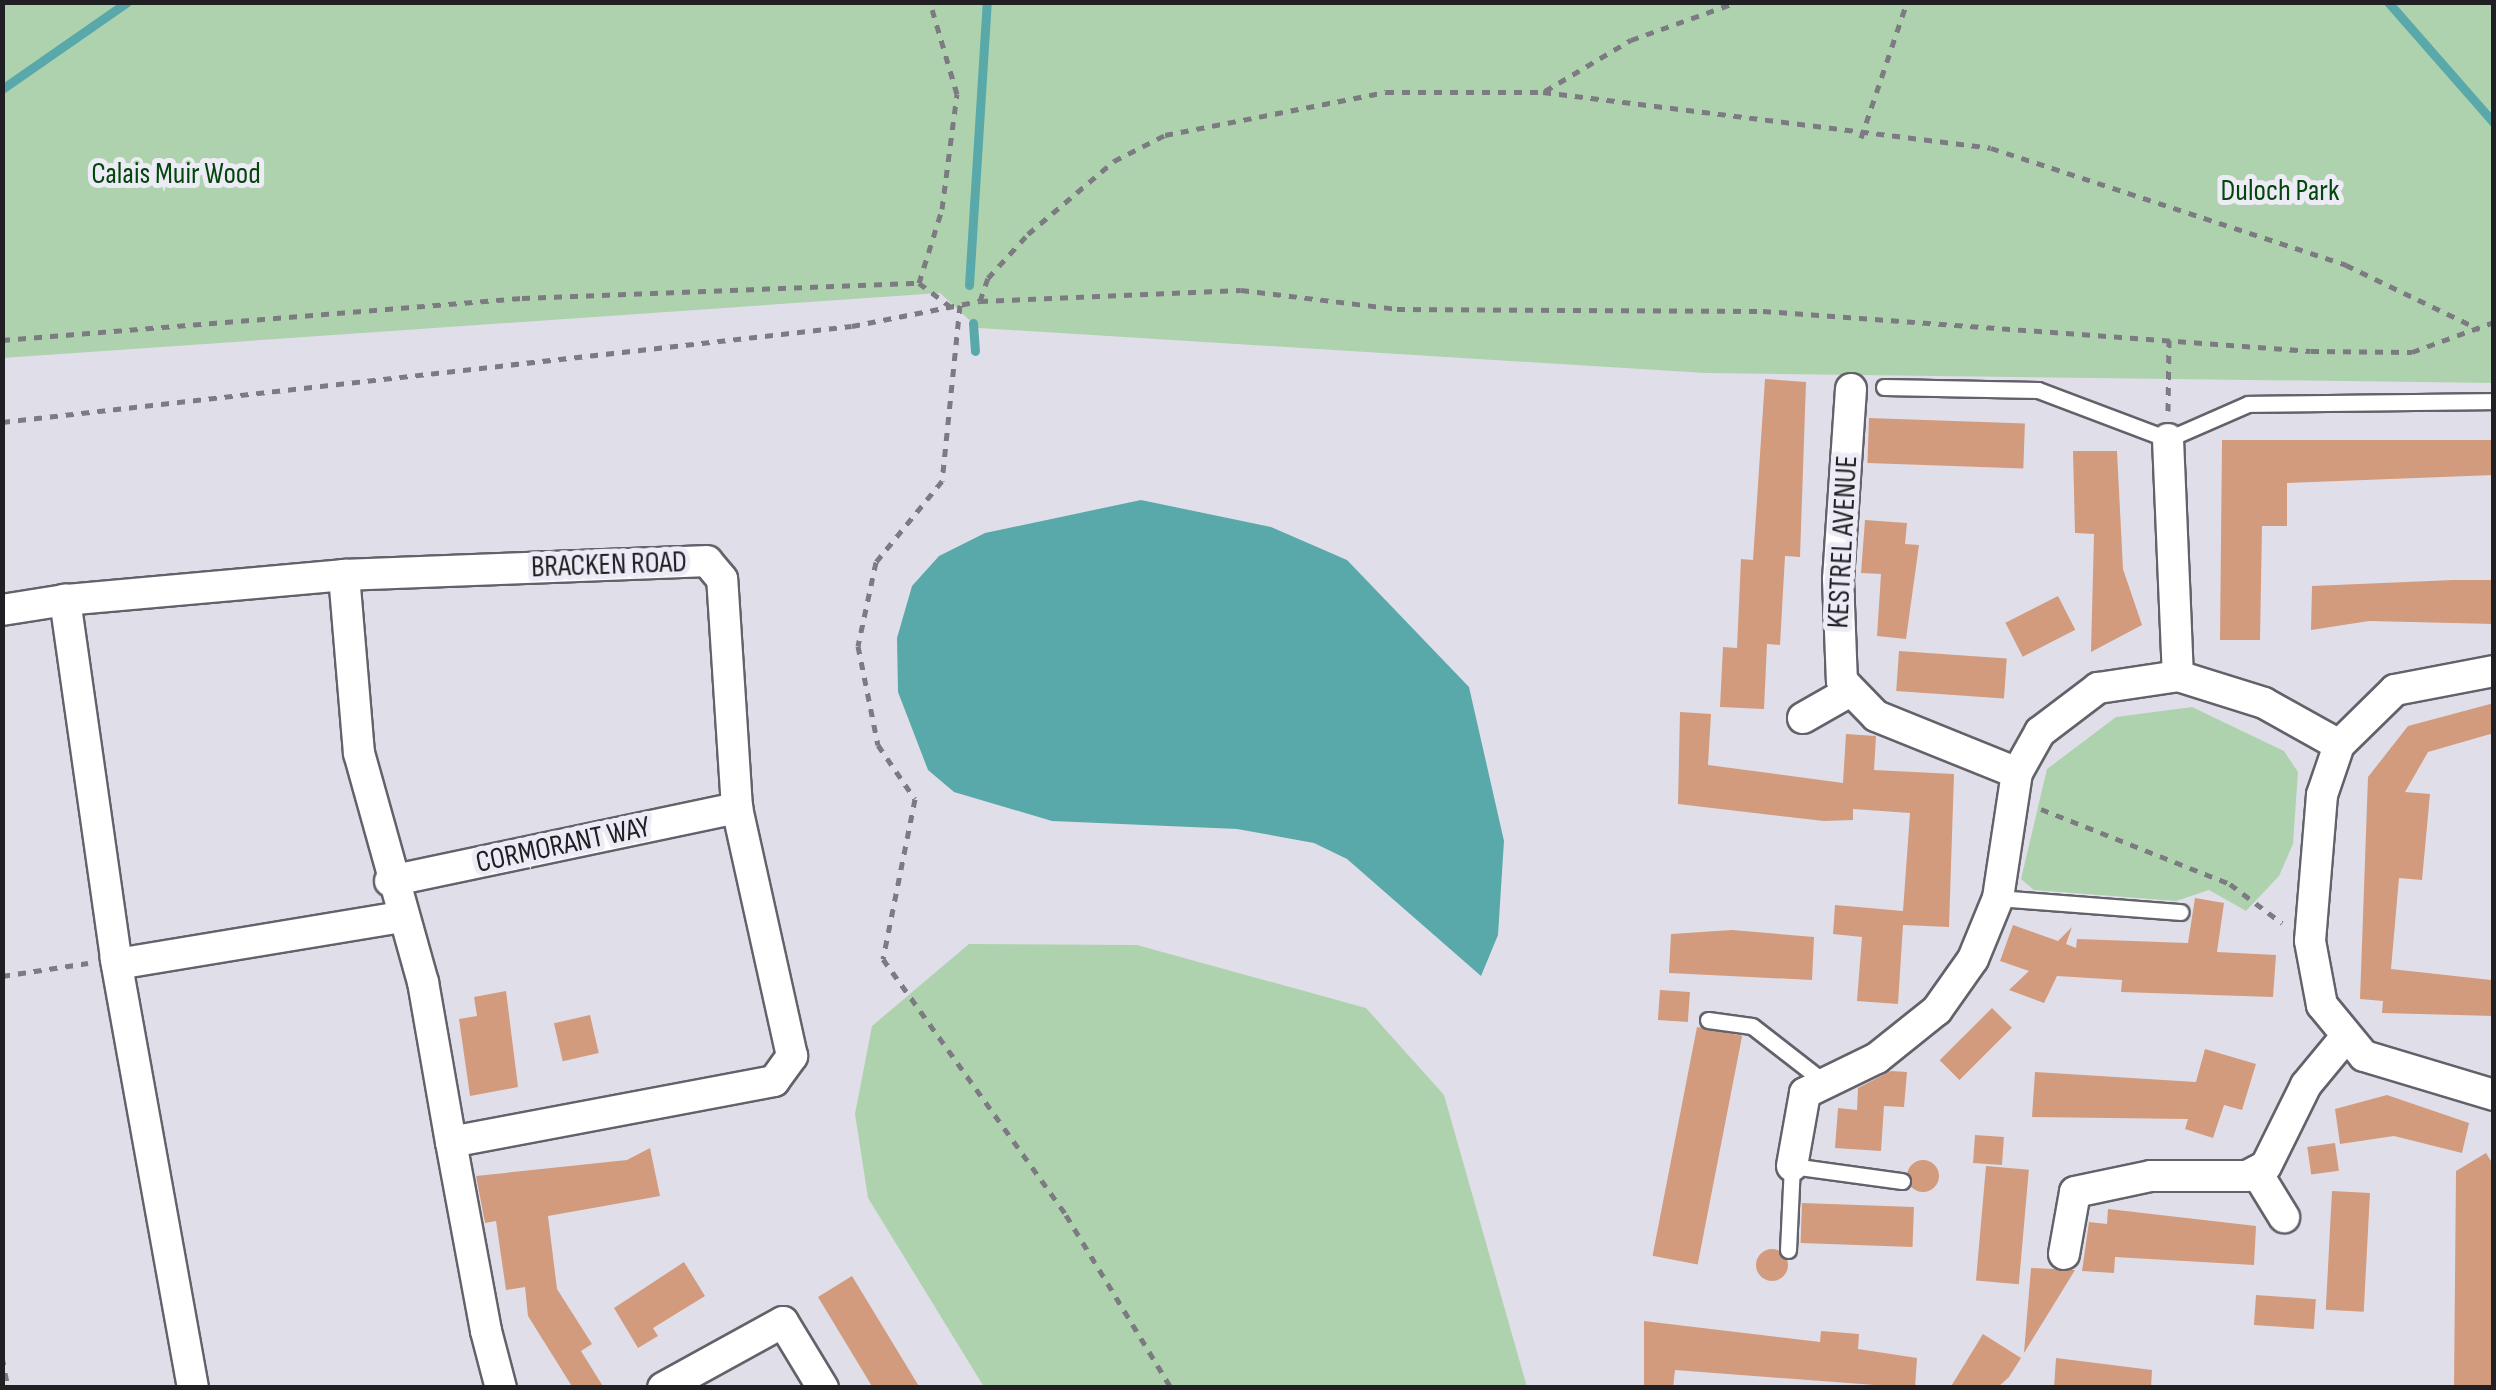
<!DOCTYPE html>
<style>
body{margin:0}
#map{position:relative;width:2496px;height:1390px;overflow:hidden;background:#e0dfe9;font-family:"Sofia Sans Condensed",sans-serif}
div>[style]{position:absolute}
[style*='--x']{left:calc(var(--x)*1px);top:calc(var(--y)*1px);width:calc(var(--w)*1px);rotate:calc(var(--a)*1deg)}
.green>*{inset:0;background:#afd2ae}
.water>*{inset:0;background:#5aa9aa}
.stream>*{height:9px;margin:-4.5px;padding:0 4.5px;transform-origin:4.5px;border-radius:4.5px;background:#5aa9aa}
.building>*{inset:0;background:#d29b7d;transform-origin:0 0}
.round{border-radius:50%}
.path>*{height:5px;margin-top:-2.5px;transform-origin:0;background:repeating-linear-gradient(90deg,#7b7b81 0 8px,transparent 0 16px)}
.roads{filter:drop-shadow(2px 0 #63626a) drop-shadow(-2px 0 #63626a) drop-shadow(0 2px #63626a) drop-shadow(0 -2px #63626a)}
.lane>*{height:15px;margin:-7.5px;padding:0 7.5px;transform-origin:7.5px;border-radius:7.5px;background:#fff}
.street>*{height:30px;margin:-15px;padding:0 15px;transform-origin:15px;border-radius:15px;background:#fff}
span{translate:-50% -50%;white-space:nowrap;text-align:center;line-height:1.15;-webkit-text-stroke:10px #edecf6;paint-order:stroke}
.park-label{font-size:30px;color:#04470c}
.street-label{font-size:30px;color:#202024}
.frame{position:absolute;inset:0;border:5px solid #202024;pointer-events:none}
</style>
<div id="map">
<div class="green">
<div style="clip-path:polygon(3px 3px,2493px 3px,2493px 383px,1705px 373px,978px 328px,940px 293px,3px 358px)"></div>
<div style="clip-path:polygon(2192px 707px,2284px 751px,2298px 772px,2293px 844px,2279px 876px,2246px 911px,2209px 890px,2176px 901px,2034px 890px,2021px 879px,2047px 769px,2116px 717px)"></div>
<div style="clip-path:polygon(969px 944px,1137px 945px,1366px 1008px,1444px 1095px,1527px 1387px,984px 1387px,868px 1198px,855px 1114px,872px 1026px)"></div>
</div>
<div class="water">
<div style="clip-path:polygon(1141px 500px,1271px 527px,1347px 560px,1469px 687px,1504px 841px,1498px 935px,1481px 976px,1347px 859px,1314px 843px,1237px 829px,1052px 821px,954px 792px,928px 770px,898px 692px,897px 638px,912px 586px,939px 556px,985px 533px)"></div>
</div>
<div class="stream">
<div style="--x:2388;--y:2;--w:161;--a:48.8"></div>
<div style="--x:2;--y:89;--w:152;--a:-34.8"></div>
<div style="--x:969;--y:285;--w:284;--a:-86.4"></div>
<div style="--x:973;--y:323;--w:28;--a:86"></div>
</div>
<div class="building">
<div style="clip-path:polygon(1765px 379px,1806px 382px,1800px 557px,1785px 556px,1780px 645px,1767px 644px,1764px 709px,1720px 707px,1723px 647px,1737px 648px,1741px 559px,1753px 560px)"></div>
<div style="left:1869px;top:418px;width:156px;height:45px;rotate:2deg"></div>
<div style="clip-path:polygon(2222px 440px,2494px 440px,2494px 475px,2287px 483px,2287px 526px,2262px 526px,2260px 640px,2220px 640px)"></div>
<div style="clip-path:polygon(2073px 451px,2117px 451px,2123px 569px,2142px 625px,2091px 652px,2094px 534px,2075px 533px)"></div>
<div style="clip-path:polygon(1865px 520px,1907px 523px,1905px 544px,1919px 545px,1906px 639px,1877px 636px,1881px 574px,1861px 573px)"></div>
<div style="clip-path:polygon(2453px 580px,2494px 580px,2494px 624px,2369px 621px,2311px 630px,2312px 586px)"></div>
<div style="left:2058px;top:596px;width:38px;height:59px;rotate:63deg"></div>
<div style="left:1899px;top:651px;width:108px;height:40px;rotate:4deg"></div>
<div style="clip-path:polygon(2494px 703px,2494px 733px,2428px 752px,2405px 792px,2430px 794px,2422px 880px,2399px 878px,2391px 969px,2491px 980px,2494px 1016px,2382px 1013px,2383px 1001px,2360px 999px,2368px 777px,2408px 726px)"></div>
<div style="clip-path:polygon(1680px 712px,1711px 714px,1708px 765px,1843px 783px,1846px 734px,1876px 736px,1874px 770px,1954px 774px,1949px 927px,1903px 925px,1898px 1004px,1857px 1001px,1862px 937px,1833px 934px,1835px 905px,1903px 911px,1910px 813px,1853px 809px,1853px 820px,1824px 821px,1678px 804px)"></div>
<div style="clip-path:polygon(2195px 898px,2224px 903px,2217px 952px,2276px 955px,2273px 997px,2121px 992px,2122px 980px,2057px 976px,2044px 1003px,2009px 990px,2029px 971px,2000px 961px,2013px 925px,2058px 941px,2072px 927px,2066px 944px,2076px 948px,2077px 939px,2188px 943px)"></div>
<div style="clip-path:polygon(1732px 930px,1814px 937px,1812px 980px,1669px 973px,1671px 934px)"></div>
<div style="left:1660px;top:990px;width:30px;height:30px;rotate:4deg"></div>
<div style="clip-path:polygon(506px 991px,518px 1087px,470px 1096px,459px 1019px,477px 1016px,474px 997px)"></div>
<div style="left:1992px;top:1008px;width:28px;height:74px;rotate:45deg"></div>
<div style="left:590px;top:1015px;width:39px;height:37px;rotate:77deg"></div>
<div style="left:1697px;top:1027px;width:46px;height:233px;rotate:11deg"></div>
<div style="clip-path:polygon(2205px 1049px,2256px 1064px,2242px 1110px,2224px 1105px,2213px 1138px,2185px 1129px,2188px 1119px,2032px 1117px,2035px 1072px,2196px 1082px)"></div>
<div style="clip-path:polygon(1891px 1071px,1907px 1072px,1904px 1107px,1884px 1106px,1881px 1151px,1835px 1148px,1838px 1108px,1857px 1110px,1858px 1088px)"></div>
<div style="clip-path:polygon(2387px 1095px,2469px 1123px,2462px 1153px,2394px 1136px,2340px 1144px,2335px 1109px)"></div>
<div style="left:1975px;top:1135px;width:29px;height:28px;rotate:4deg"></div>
<div style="left:2335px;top:1143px;width:28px;height:28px;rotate:82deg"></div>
<div style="clip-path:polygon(650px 1148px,660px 1196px,548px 1216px,557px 1289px,592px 1344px,581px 1351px,604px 1388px,573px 1388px,528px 1316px,525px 1287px,506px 1290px,496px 1221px,485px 1223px,476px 1176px,627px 1160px)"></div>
<div style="clip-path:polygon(2486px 1153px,2494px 1166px,2494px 1371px,2491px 1388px,2454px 1388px,2456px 1171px)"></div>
<div class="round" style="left:1907px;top:1160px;width:32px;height:32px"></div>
<div style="left:1986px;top:1166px;width:43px;height:115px;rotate:5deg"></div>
<div style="left:2332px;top:1191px;width:38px;height:119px;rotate:3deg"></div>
<div style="left:1802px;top:1203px;width:112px;height:40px;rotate:2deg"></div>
<div style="clip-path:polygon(2108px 1209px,2256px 1226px,2254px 1265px,2115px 1257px,2114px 1273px,2082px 1271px,2089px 1222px,2107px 1224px)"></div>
<div class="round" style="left:1756px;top:1249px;width:32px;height:32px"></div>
<div style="clip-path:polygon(684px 1262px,705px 1296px,653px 1328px,658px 1336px,638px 1348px,614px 1308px)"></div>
<div style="clip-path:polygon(2031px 1268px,2075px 1270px,2024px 1353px)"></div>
<div style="clip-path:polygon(852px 1276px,920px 1388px,873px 1388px,818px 1297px)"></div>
<div style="left:2256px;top:1295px;width:60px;height:30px;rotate:4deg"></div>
<div style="clip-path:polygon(1644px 1321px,1820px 1342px,1821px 1331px,1859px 1334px,1858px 1349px,1917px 1358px,1915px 1388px,1675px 1370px,1673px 1388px,1644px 1388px)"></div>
<div style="clip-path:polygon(1983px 1334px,2021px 1358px,2009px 1377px,1997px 1388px,1950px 1388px)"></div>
<div style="clip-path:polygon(2056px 1358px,2152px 1370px,2151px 1388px,2054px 1388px)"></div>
</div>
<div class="path">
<div style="--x:1545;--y:91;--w:100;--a:-30.7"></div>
<div style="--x:1631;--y:40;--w:113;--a:-19.7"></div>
<div style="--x:1861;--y:138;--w:144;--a:-71.3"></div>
<div style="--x:919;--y:283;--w:77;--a:-72.7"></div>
<div style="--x:942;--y:209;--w:116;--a:-82.6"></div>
<div style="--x:957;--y:94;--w:96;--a:-106.4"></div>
<div style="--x:980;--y:301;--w:24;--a:-71"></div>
<div style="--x:988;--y:278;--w:59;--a:-47.7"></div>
<div style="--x:1028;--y:234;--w:113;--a:-40.3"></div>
<div style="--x:1114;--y:161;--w:57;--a:-27"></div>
<div style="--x:1165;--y:135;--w:225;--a:-11"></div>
<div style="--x:1386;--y:92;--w:157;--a:0"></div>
<div style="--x:1543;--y:92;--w:451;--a:7.1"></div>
<div style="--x:1991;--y:148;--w:374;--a:18.2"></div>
<div style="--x:2346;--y:265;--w:148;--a:25.7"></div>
<div style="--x:960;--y:305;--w:177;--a:95.8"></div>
<div style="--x:942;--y:481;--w:104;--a:129.2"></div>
<div style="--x:876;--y:562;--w:86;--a:102.1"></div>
<div style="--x:858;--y:646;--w:101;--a:78.6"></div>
<div style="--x:878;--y:745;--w:65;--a:55.6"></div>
<div style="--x:915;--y:799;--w:163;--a:101.3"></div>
<div style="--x:883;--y:959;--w:315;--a:54.4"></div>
<div style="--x:1066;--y:1215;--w:202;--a:58.7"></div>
<div style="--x:2;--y:340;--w:522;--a:-4.62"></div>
<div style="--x:522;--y:298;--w:397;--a:-2.2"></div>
<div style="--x:919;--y:283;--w:38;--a:37"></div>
<div style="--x:2168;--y:411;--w:71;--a:-89.2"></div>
<div style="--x:2;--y:422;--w:855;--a:-6.44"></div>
<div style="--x:852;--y:326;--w:130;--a:-11.1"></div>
<div style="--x:980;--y:301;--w:261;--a:-2.4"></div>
<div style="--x:1241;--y:290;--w:157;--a:6.9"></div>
<div style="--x:1397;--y:309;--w:366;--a:0.3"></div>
<div style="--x:1763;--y:311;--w:549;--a:4.17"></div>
<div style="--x:2311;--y:351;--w:101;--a:0.6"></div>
<div style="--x:2412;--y:352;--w:87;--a:-20.1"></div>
<div style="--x:2041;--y:809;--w:203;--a:21.6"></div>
<div style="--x:2230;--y:884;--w:65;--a:36.9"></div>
<div style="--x:2;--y:976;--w:87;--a:-8.6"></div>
<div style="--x:2;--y:1357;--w:32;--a:79"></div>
</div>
<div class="roads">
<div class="lane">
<div style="--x:1884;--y:387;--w:154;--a:1.1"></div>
<div style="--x:2038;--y:390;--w:139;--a:20.7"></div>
<div style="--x:2168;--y:439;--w:87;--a:-23.6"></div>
<div style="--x:2248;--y:404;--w:246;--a:-0.7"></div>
<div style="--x:1998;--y:898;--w:183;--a:4.4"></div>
<div style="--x:1708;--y:1020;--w:44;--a:7.8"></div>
<div style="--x:1752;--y:1026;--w:85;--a:37.8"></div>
<div style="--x:1788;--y:1250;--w:84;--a:-87.3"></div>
<div style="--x:1792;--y:1166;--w:111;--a:7.8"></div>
</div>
<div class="street">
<div style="--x:1851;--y:389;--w:190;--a:93.9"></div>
<div style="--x:1838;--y:579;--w:102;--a:87.8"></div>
<div style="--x:1842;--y:681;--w:49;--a:45.8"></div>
<div style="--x:1876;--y:716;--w:152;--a:22"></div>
<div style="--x:2168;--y:439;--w:237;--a:87.6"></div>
<div style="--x:2178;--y:676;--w:90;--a:17.4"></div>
<div style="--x:2264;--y:703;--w:86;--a:29.2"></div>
<div style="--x:2;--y:610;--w:64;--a:-9"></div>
<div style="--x:2494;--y:671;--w:101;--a:169.1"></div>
<div style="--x:2395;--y:690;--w:78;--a:135.5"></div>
<div style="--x:2339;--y:745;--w:53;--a:108.8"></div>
<div style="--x:2322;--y:795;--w:146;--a:94.7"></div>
<div style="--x:2310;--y:941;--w:65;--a:79.4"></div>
<div style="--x:2322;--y:1005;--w:66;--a:50.5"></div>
<div style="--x:2364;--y:1056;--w:136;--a:16.7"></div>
<div style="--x:1803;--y:718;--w:51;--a:-29.6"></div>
<div style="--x:390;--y:881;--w:355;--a:-11.9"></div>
<div style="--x:117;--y:964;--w:289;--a:-9.4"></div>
<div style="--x:451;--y:1142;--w:329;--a:-10.7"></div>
<div style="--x:774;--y:1081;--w:31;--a:-54"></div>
<div style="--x:792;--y:1056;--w:254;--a:-102.5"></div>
<div style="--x:737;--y:808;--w:229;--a:-93.7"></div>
<div style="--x:722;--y:579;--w:23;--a:-130"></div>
<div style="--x:707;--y:561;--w:363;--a:177.8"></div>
<div style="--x:344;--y:575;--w:179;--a:85.2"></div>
<div style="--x:359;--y:753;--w:238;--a:74.4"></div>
<div style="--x:423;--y:982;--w:162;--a:80.1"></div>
<div style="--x:451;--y:1142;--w:192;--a:79.5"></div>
<div style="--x:486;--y:1331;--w:59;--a:75.3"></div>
<div style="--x:1792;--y:1166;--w:74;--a:-79.9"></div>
<div style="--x:1805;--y:1093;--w:80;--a:-25.9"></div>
<div style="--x:1877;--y:1058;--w:77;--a:-38.7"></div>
<div style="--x:1937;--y:1010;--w:62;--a:-54.8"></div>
<div style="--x:1973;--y:959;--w:66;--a:-67.7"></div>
<div style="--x:1998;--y:898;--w:126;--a:-81.4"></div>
<div style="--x:2017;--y:773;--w:47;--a:-60.7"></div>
<div style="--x:2040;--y:732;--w:73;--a:-37.2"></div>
<div style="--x:2098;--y:688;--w:81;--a:-8.5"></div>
<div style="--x:2257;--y:1173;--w:52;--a:58.5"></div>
<div style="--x:2064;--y:1254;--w:63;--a:-79.9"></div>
<div style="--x:2075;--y:1192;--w:78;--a:-11.9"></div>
<div style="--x:2151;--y:1176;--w:96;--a:0"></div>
<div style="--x:2247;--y:1176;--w:21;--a:-28"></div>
<div style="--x:2266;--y:1166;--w:90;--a:-63.7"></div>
<div style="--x:2306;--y:1085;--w:60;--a:-50.4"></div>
<div style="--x:193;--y:1388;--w:437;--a:-100.2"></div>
<div style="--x:116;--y:958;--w:362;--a:-98.1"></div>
<div style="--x:65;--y:600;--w:280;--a:-5.1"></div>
<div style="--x:663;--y:1388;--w:137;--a:-28.8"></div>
<div style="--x:783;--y:1322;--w:77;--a:58.8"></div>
</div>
</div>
<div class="park-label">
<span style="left:176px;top:174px">Calais Muir Wood</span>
<span style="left:2280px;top:191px">Duloch Park</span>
</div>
<div class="street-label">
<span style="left:1843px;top:542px;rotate:-87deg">KESTREL AVENUE</span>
<span style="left:609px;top:565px;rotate:-2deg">BRACKEN ROAD</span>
<span style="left:563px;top:845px;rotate:-12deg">CORMORANT WAY</span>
</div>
<div class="frame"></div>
</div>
